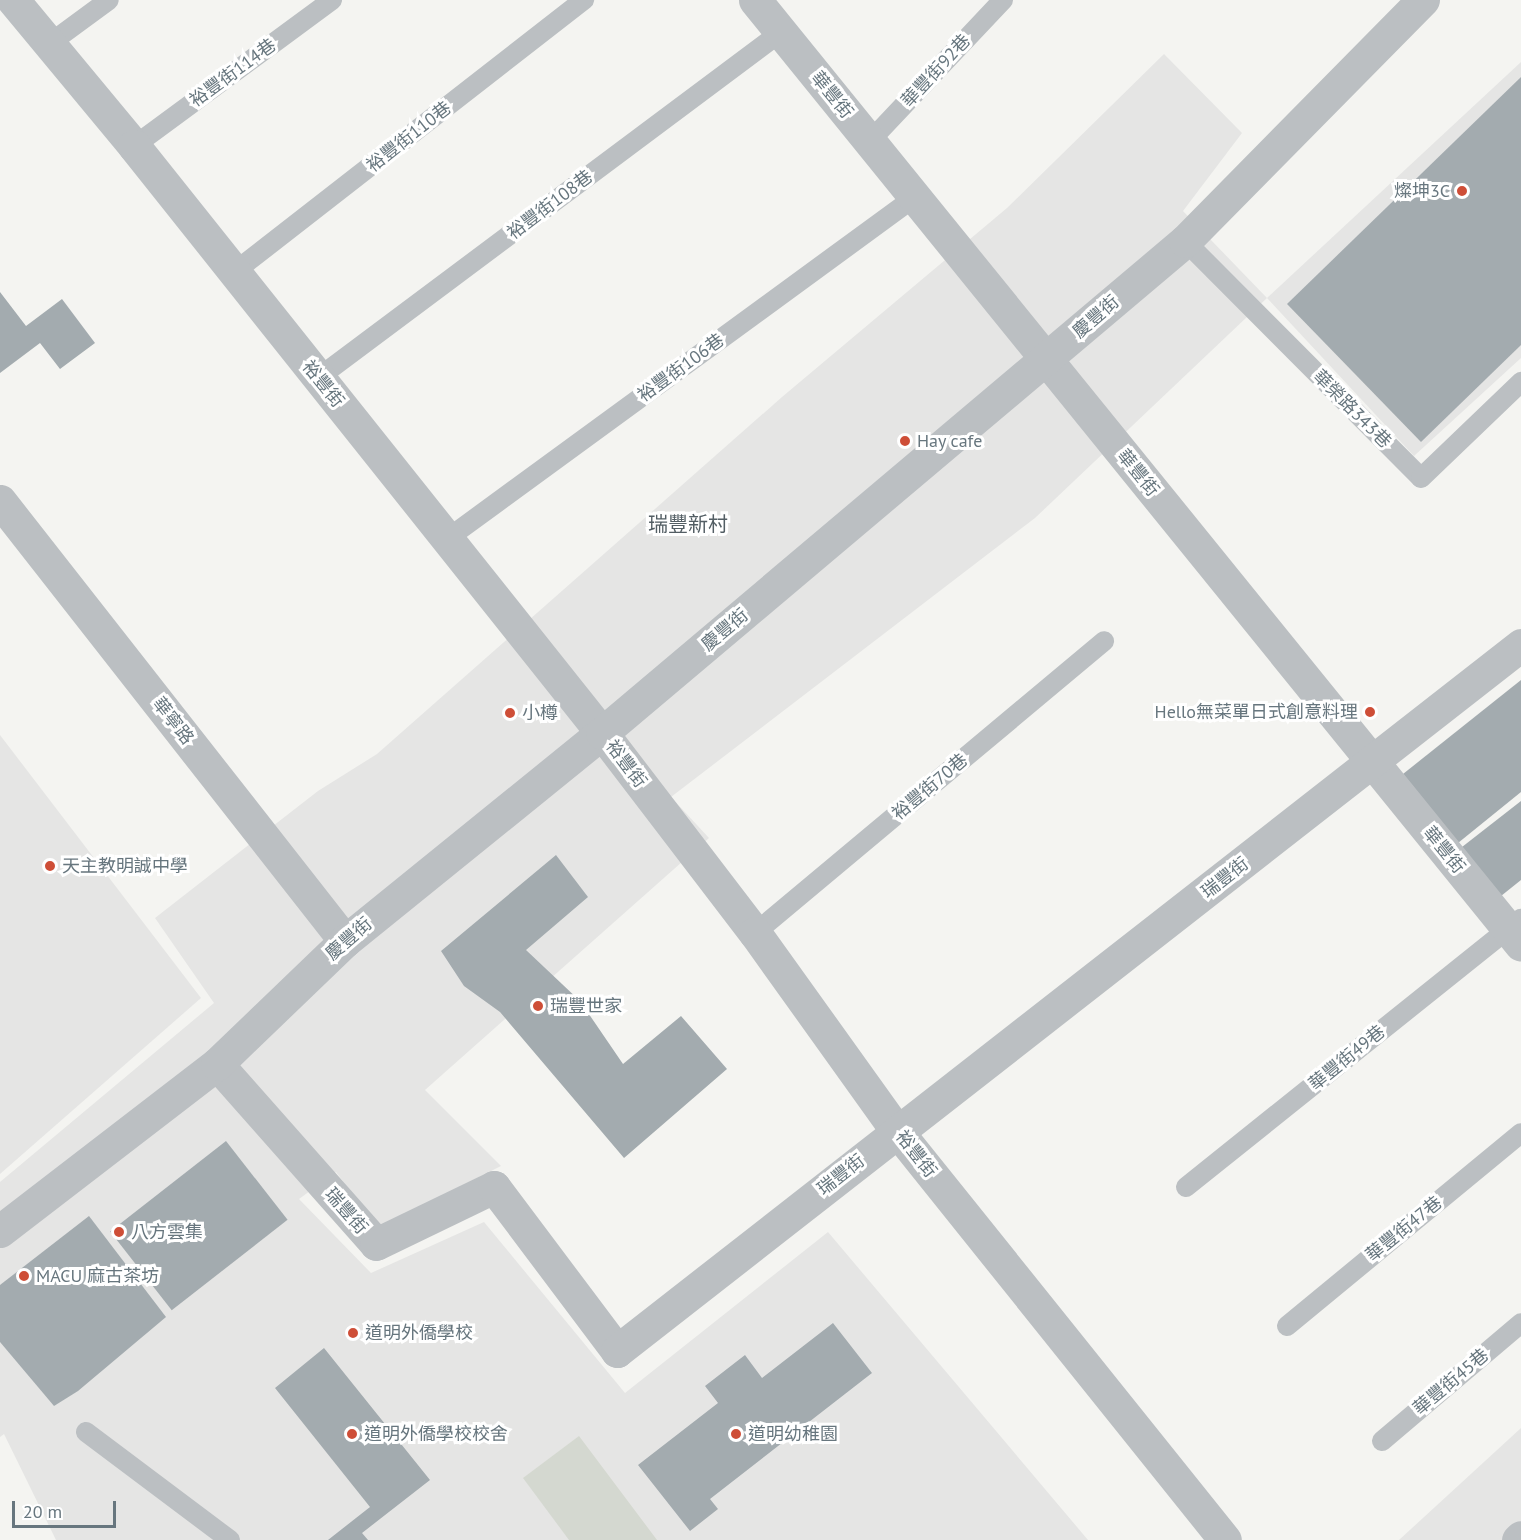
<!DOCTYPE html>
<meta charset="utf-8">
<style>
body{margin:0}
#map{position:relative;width:1521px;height:1540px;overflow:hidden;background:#f4f4f1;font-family:"PT Sans","Noto Sans TC",sans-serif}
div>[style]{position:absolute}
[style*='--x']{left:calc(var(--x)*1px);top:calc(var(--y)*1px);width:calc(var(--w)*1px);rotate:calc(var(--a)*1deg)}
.built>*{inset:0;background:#e5e5e4}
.green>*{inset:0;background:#d4d8d0}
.building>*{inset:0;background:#a3abaf;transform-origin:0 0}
.lane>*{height:20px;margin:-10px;padding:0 10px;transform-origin:10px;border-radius:10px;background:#bbbfc2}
.street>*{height:33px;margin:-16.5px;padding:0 16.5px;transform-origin:16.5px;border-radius:16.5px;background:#bbbfc2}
.dots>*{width:16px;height:16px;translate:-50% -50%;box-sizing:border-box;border:3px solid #fff;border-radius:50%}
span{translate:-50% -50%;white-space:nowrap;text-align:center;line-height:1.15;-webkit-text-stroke:6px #fff;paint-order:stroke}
.street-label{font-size:18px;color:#67767e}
.poi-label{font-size:18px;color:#67767e}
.right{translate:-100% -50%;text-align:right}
.left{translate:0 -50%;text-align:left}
.neighbourhood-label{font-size:20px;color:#535e64}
.scale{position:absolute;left:12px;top:1501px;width:104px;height:27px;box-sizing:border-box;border:3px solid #67767e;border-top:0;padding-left:8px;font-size:18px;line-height:21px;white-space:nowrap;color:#67767e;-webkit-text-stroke:4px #fff;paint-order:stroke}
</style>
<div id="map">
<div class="built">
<div style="clip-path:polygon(1164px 54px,1242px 133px,1183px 211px,1267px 298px,1521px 62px,1521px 358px,1414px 456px,1267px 298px,1035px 518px,671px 797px,709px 838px,425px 1090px,501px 1166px,378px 1228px,336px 1172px,299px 1199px,371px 1273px,484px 1222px,625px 1393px,828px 1232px,1088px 1540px,56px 1540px,4px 1434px,0 1437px,0 1182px,214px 1003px,155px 918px,318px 791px,377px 754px,782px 397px,1007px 208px)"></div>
<div style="clip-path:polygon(0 735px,201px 998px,0 1174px)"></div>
<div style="clip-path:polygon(1521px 1428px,1521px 1540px,1399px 1540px)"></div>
</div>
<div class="green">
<div style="clip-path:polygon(579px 1436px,657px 1540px,569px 1540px,523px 1478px)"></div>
</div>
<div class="building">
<div style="clip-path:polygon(1521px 77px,1521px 345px,1421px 442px,1287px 304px)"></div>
<div style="clip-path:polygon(0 292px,26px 326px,62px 299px,95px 343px,60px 369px,40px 343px,0 373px)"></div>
<div style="clip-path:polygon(1521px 680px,1521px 792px,1458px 843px,1403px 774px)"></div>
<div style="clip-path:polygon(1521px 801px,1521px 880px,1501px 896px,1462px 847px)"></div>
<div style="clip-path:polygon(556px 855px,588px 897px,526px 950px,580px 1001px,623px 1064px,681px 1016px,727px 1069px,624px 1158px,500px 1012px,464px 986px,441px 951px)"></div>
<div style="left:226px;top:1141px;width:100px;height:147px;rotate:52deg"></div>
<div style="clip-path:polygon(89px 1216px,166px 1317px,78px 1391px,54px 1406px,0 1342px,0 1285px)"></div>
<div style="clip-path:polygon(833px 1323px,872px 1373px,710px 1499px,718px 1509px,690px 1531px,638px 1465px,718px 1403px,705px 1386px,745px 1355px,762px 1378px)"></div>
<div style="clip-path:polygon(324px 1348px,430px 1480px,362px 1533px,368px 1540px,328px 1540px,370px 1507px,275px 1388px)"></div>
</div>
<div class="lane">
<div style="--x:49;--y:44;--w:74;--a:-36.3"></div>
<div style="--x:870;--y:141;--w:194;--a:-46.7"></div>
<div style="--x:134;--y:146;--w:246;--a:-36.4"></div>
<div style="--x:1185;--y:241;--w:334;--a:45.1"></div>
<div style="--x:1421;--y:478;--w:139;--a:-43.8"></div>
<div style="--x:233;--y:273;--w:445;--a:-37.9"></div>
<div style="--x:318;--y:378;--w:578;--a:-36.77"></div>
<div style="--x:447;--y:539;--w:580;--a:-36.16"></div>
<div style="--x:755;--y:933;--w:455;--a:-39.9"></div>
<div style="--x:1186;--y:1187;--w:429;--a:-38.7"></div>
<div style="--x:1287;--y:1326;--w:303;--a:-39.5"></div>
<div style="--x:86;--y:1432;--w:180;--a:36.9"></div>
<div style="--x:1382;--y:1441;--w:182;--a:-40.3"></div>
</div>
<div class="street">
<div style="--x:13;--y:0;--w:190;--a:50.3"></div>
<div style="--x:134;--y:146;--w:751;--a:51.44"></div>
<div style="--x:602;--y:733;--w:252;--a:52.6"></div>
<div style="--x:755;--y:933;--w:244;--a:54.4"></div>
<div style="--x:897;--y:1131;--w:524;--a:51.27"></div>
<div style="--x:755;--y:0;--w:1216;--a:50.97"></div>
<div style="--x:0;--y:501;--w:559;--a:51.9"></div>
<div style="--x:217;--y:1064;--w:240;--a:48.5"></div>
<div style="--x:376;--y:1244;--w:131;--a:-25.8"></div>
<div style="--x:494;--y:1187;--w:205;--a:53.1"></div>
<div style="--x:617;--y:1351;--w:1147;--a:-37.99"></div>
<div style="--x:0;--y:1231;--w:274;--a:-37.6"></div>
<div style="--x:217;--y:1064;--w:178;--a:-43.9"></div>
<div style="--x:345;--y:941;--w:331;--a:-39"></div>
<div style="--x:602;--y:733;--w:763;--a:-40.16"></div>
<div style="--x:1185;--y:241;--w:339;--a:-45.4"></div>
<div style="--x:1518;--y:1540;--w:4;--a:-45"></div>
</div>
<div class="dots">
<div style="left:1462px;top:191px;background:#ce4e37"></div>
<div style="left:905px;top:441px;background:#ce4e37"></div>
<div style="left:1370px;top:712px;background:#ce4e37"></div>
<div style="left:510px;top:713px;background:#ce4e37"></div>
<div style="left:50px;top:866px;background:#ce4e37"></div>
<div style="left:538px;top:1006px;background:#ce4e37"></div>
<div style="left:119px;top:1232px;background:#ce4e37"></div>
<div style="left:24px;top:1276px;background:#ce4e37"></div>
<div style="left:353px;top:1333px;background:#ce4e37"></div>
<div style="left:352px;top:1434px;background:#ce4e37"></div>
<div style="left:736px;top:1434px;background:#ce4e37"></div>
</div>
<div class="street-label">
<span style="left:936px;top:71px;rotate:-47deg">華豐街92巷</span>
<span style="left:233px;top:73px;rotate:-36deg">裕豐街114巷</span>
<span style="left:832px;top:95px;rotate:51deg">華豐街</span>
<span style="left:409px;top:137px;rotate:-38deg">裕豐街110巷</span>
<span style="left:550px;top:205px;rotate:-37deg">裕豐街108巷</span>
<span style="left:1096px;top:317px;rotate:-41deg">慶豐街</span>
<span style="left:681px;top:368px;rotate:-36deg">裕豐街106巷</span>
<span style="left:323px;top:384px;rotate:51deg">裕豐街</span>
<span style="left:1352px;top:409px;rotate:45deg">華榮路343巷</span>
<span style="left:1138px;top:473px;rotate:51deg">華豐街</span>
<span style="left:725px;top:630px;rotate:-40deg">慶豐街</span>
<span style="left:173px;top:721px;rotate:52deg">華寧路</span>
<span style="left:626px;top:764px;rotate:53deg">裕豐街</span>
<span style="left:930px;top:787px;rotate:-40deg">裕豐街70巷</span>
<span style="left:1444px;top:850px;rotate:51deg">華豐街</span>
<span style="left:1225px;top:878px;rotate:-38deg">瑞豐街</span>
<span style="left:349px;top:939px;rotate:-41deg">慶豐街</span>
<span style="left:1347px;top:1058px;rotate:-39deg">華豐街49巷</span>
<span style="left:916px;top:1154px;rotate:52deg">裕豐街</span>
<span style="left:841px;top:1175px;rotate:-38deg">瑞豐街</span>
<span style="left:346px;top:1211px;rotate:49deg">瑞豐街</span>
<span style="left:1404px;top:1229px;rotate:-39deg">華豐街47巷</span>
<span style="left:1451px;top:1382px;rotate:-40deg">華豐街45巷</span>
</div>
<div class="poi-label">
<span class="right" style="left:1450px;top:191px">燦坤3C</span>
<span class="left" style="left:917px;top:441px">Hay cafe</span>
<span class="right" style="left:1358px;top:712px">Hello無菜單日式創意料理</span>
<span class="left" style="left:522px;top:713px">小樽</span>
<span class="left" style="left:62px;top:866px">天主教明誠中學</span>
<span class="left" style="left:550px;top:1006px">瑞豐世家</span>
<span class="left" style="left:131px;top:1232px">八方雲集</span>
<span class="left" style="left:36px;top:1276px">MACU 麻古茶坊</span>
<span class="left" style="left:365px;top:1333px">道明外僑學校</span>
<span class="left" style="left:364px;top:1434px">道明外僑學校校舍</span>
<span class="left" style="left:748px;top:1434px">道明幼稚園</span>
</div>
<div class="neighbourhood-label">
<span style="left:688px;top:524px">瑞豐新村</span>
</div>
<div class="scale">20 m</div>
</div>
